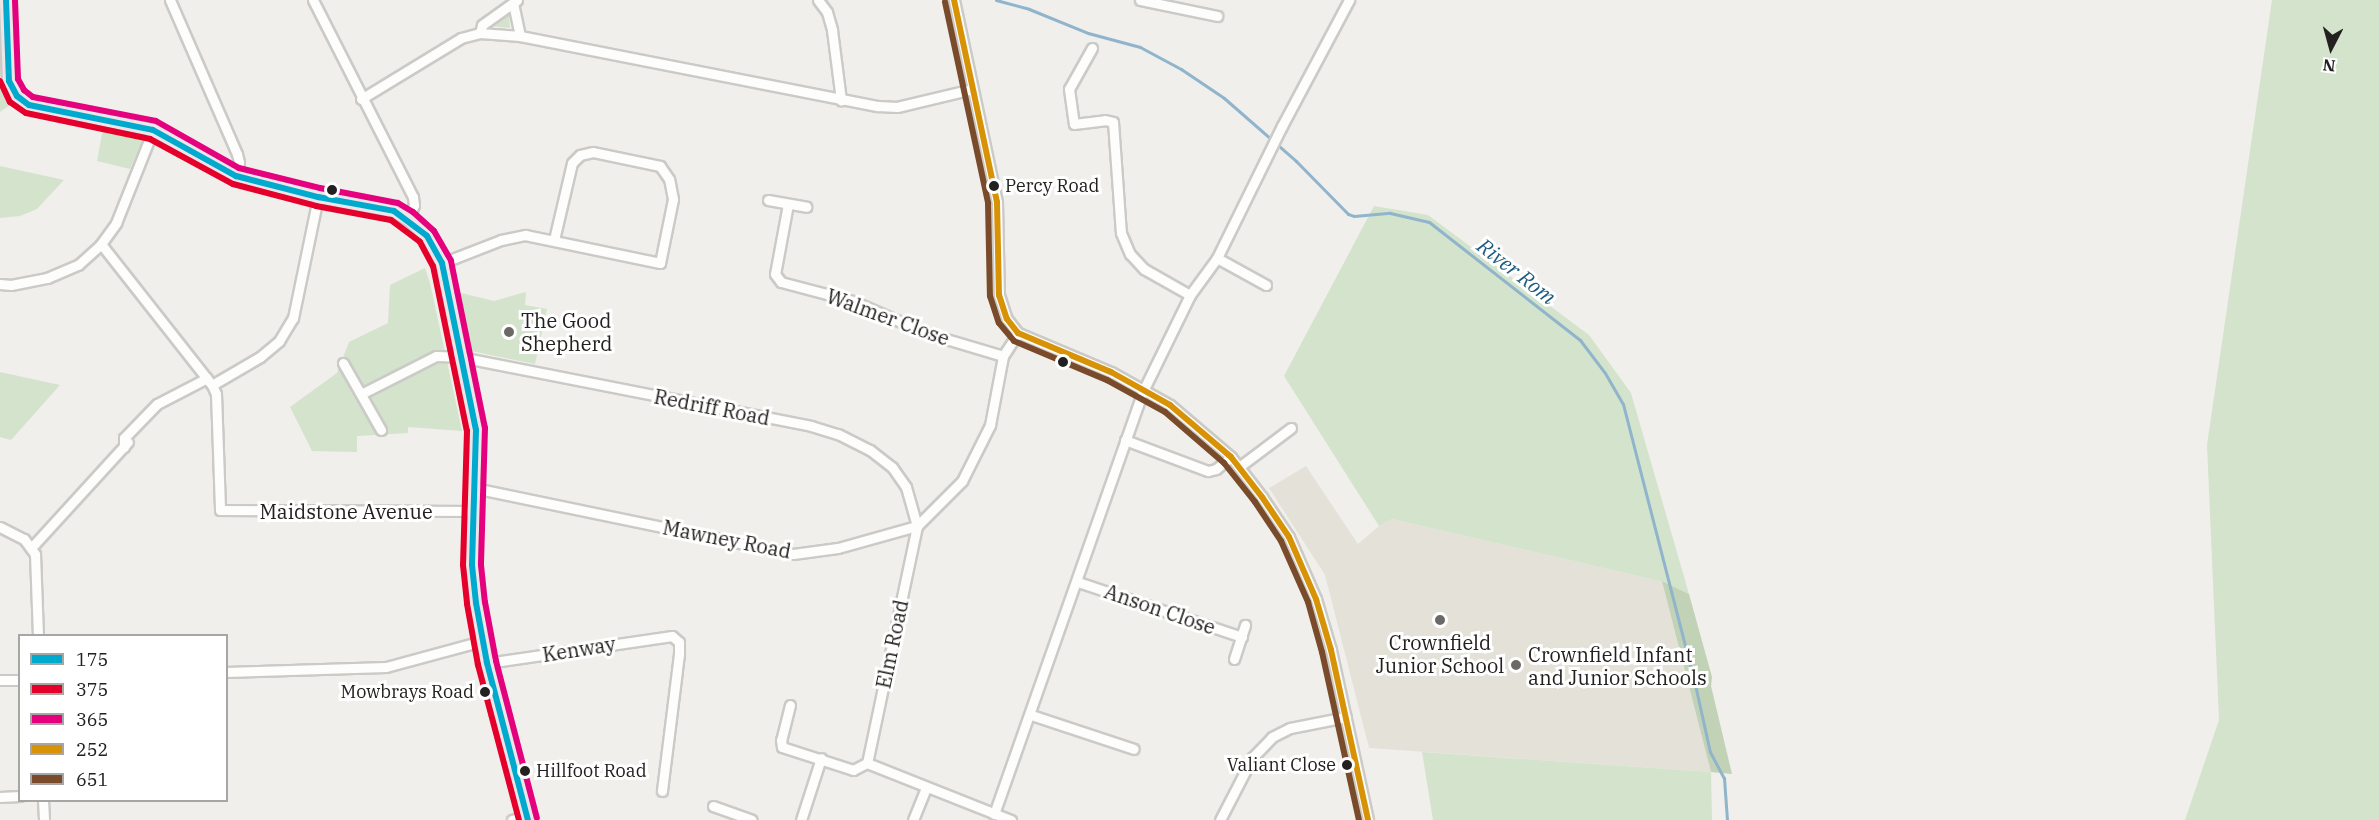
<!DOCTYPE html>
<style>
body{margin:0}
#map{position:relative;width:2379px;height:820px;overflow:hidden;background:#f0efeb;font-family:"IBM Plex Serif",serif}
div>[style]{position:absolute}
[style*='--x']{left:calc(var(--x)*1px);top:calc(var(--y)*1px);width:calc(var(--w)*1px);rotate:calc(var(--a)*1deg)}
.built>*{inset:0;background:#e4e2d8}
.green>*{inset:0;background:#d4e3cb}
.forest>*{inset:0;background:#c1d2b6}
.stream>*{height:3px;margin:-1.5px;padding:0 1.5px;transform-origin:1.5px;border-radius:1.5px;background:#8fb4cb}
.roads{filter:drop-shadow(2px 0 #cbcac7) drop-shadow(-2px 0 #cbcac7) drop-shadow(0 2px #cbcac7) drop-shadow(0 -2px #cbcac7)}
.minor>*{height:9px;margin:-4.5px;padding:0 4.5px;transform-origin:4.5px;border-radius:4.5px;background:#fdfdfc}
.major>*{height:12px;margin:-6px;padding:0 6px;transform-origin:6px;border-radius:6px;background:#eee5e8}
.bus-1>*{height:6px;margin:-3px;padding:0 3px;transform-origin:3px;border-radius:3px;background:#00a9ce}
.bus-2>*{height:6px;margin:-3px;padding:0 3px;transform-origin:3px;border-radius:3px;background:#e4002b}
.bus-3>*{height:6px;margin:-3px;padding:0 3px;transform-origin:3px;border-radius:3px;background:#e5007d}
.bus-4>*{height:6px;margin:-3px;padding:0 3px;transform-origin:3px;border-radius:3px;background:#d79205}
.bus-5>*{height:6px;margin:-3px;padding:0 3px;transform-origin:3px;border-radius:3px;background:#7a4b2a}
.dots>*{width:16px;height:16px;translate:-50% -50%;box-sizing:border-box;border:3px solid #fff;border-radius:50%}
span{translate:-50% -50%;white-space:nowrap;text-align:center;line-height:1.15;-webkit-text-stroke:6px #fff;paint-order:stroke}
.bus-label{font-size:18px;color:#22211f}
.left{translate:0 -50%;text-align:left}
.right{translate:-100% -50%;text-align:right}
.street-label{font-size:20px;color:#22211f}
.poi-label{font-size:20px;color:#22211f}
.water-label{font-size:21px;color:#1e5c7f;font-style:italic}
.legend{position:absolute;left:18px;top:634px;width:210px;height:168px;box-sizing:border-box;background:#fff;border:2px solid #a7a6a5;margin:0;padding:8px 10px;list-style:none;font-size:18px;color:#22211f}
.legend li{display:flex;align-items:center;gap:12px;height:30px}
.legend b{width:30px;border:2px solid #a7a6a5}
.north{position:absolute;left:2301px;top:18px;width:60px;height:60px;-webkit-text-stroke:4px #fff;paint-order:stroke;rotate:186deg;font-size:16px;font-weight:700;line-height:24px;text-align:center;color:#22211f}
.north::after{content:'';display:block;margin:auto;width:21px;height:27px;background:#22211f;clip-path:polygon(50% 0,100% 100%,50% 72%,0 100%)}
</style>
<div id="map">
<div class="built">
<div style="clip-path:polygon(1306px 466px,1358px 544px,1379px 526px,1392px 519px,1664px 582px,1711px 772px,1369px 748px,1325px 575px,1269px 488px)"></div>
</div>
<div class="green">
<div style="clip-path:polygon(2272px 0,2379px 0,2379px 820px,2185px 820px,2219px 720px,2207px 445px)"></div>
<div style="clip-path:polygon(505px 14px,509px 16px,510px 28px,490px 26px)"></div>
<div style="clip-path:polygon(0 83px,10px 105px,0 112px)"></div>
<div style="clip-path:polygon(103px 129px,139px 136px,142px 141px,130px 169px,97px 161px)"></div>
<div style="clip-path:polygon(0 166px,64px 180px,37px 209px,20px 216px,0 218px)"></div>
<div style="clip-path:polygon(1374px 206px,1428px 215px,1589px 335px,1631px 393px,1689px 594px,1664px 582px,1392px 519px,1379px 526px,1284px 376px)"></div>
<div style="clip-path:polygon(425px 268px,430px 283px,462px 431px,408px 427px,408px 433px,357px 436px,357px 452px,312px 451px,290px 407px,337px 373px,349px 342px,388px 323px,390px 285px)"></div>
<div style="clip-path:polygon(457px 292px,494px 301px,526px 292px,525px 305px,547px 309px,535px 364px,471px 351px)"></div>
<div style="clip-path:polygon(0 372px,60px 385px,11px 440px,0 437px)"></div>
<div style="clip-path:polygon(1422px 752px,1711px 772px,1712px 820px,1433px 820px)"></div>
</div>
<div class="forest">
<div style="clip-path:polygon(1662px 581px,1689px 594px,1712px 677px,1711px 686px,1732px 774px,1711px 772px)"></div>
</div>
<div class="stream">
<div style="--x:996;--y:0;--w:34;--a:15"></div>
<div style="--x:1029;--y:9;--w:64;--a:22.1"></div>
<div style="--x:1088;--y:33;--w:54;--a:15.1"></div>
<div style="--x:1140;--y:47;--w:47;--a:28.2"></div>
<div style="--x:1181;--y:69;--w:52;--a:34"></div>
<div style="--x:1224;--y:98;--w:96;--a:41.2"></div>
<div style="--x:1296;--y:161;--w:74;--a:45.5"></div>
<div style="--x:1348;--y:214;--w:6;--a:18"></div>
<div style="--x:1354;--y:216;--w:36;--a:-5"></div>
<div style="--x:1390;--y:213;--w:40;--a:13"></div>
<div style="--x:1429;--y:222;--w:192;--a:38"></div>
<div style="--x:1580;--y:340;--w:41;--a:52.9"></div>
<div style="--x:1605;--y:373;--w:36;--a:60"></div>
<div style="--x:1623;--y:404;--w:285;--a:75.6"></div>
<div style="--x:1694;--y:680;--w:74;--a:77.5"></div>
<div style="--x:1710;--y:752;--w:30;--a:62"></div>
<div style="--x:1724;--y:778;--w:42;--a:85.9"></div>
</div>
<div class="roads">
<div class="minor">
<div style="--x:170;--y:0;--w:168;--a:66.5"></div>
<div style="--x:237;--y:154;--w:8;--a:76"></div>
<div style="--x:239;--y:162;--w:14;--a:102"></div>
<div style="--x:313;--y:0;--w:221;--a:63.1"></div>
<div style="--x:413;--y:197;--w:8;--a:83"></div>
<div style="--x:414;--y:205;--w:15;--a:113"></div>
<div style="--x:818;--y:0;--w:15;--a:53"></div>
<div style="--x:827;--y:12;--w:19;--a:74"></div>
<div style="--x:832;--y:30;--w:71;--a:82.7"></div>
<div style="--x:954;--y:0;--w:207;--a:78"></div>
<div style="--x:997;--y:202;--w:93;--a:88.8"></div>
<div style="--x:999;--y:295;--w:25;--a:72"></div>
<div style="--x:1007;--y:319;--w:18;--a:52"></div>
<div style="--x:1018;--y:333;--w:101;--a:22.8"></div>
<div style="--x:1111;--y:372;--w:68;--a:29.2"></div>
<div style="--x:1170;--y:405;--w:80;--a:40.4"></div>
<div style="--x:1231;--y:457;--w:51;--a:52.2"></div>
<div style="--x:1262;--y:497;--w:48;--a:56"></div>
<div style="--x:1289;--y:537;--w:68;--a:66.5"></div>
<div style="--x:1316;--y:599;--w:53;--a:73.6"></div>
<div style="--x:1331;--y:650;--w:174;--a:77.7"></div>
<div style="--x:1140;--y:0;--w:79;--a:11.7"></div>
<div style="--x:513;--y:3;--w:34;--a:78"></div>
<div style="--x:480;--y:33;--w:8;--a:-76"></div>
<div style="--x:482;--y:25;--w:43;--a:-35.5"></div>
<div style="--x:1092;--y:48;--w:47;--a:119.3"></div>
<div style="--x:1069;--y:89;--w:35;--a:82"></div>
<div style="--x:1074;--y:124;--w:31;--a:-7"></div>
<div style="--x:1105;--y:120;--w:8;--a:14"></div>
<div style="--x:1113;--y:122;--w:111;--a:85.9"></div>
<div style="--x:1121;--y:233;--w:23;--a:67"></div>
<div style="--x:1130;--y:254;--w:21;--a:47"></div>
<div style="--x:1144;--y:269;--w:53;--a:29.5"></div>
<div style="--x:361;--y:99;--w:117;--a:-31.4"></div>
<div style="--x:461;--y:38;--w:20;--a:-15"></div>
<div style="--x:480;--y:33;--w:40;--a:4.3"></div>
<div style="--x:520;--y:36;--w:365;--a:11.1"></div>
<div style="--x:878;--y:106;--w:19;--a:3"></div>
<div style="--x:897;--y:107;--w:77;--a:-13.5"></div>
<div style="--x:768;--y:200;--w:39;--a:10"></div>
<div style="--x:788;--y:204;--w:71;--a:100.5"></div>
<div style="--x:775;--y:274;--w:10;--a:53"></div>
<div style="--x:781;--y:282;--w:74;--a:14.8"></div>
<div style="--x:853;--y:301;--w:80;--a:23.7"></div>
<div style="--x:926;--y:333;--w:80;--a:16.6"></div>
<div style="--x:101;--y:244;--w:179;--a:51.8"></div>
<div style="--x:212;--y:385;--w:10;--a:66"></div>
<div style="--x:216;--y:394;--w:116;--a:88"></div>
<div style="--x:220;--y:510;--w:253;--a:0.2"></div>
<div style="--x:1217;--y:258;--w:56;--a:28.9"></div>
<div style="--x:442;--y:263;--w:63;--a:-21.3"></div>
<div style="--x:501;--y:240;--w:25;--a:-12"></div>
<div style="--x:525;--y:235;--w:138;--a:11.7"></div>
<div style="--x:660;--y:263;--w:65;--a:-78.5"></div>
<div style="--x:673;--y:199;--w:20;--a:-101"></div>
<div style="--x:669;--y:179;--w:16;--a:-125"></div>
<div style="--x:660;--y:166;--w:68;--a:-168.2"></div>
<div style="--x:593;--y:152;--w:13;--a:167"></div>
<div style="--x:580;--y:155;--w:11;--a:135"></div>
<div style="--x:572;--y:163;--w:79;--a:103.2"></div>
<div style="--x:0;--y:284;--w:11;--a:5"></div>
<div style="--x:11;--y:285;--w:37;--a:-11"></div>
<div style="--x:47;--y:278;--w:34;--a:-23"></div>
<div style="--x:78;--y:265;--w:31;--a:-42"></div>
<div style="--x:101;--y:244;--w:26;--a:-54"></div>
<div style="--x:116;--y:223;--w:100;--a:-68.3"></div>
<div style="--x:343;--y:363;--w:77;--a:60.4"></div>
<div style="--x:212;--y:385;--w:56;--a:-30.3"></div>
<div style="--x:260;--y:357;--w:25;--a:-40"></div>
<div style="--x:279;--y:341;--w:27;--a:-59"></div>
<div style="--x:293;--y:318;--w:124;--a:-78.3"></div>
<div style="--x:361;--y:394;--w:84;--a:-26.9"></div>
<div style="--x:436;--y:356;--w:24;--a:2"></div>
<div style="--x:460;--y:357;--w:358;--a:11.1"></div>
<div style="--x:811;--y:426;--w:28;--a:17"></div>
<div style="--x:838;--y:434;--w:36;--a:27"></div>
<div style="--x:870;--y:450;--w:28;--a:38"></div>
<div style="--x:892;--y:467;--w:24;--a:55"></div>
<div style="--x:906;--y:487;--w:41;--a:74.2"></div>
<div style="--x:917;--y:526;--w:242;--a:101.9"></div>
<div style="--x:1125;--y:440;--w:89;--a:20.5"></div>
<div style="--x:1208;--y:471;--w:8;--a:-14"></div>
<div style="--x:1216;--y:469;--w:19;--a:-39"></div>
<div style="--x:124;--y:447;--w:9;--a:-90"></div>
<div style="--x:124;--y:438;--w:47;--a:-45.9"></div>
<div style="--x:157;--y:404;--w:56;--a:-27.5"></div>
<div style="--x:1239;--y:467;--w:65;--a:-36.9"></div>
<div style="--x:474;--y:488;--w:326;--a:11.7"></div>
<div style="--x:793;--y:554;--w:45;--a:-7.6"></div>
<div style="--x:838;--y:548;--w:82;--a:-15.6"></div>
<div style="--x:917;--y:526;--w:64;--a:-45"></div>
<div style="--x:962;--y:481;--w:63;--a:-63.4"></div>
<div style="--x:990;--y:425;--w:70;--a:-79.3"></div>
<div style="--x:1003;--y:356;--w:27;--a:-57"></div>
<div style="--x:0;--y:527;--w:27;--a:27"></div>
<div style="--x:24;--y:539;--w:19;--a:54"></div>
<div style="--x:35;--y:554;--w:82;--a:87.9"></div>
<div style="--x:32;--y:547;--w:142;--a:-47.6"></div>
<div style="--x:1078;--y:582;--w:173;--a:18.5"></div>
<div style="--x:1234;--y:659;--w:36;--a:-72"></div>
<div style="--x:487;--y:663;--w:187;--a:-8.3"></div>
<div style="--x:672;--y:636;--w:9;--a:41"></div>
<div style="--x:679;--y:642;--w:12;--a:90"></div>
<div style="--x:679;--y:654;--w:138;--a:97.1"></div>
<div style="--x:226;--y:672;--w:160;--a:-1.8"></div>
<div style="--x:386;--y:667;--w:99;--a:-15.2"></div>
<div style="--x:0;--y:680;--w:20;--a:0"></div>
<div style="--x:790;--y:705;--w:36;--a:104"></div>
<div style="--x:781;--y:740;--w:7;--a:82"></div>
<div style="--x:782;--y:747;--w:75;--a:17.9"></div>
<div style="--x:853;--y:770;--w:16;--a:-27"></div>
<div style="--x:1031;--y:715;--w:108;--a:18.3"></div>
<div style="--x:867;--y:763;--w:155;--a:21.6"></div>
<div style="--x:0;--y:797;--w:20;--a:-3"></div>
<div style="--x:43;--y:800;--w:20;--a:87"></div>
<div style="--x:713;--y:806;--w:41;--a:19.7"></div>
<div style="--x:994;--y:814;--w:451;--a:-70.6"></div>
<div style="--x:1144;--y:389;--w:105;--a:-63.9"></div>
<div style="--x:1190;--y:295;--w:46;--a:-53.9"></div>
<div style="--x:1217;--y:258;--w:147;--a:-63.8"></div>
<div style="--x:1282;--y:126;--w:143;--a:-62"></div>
<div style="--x:512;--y:820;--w:16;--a:-15"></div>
<div style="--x:801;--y:820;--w:65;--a:-72.1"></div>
<div style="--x:913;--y:820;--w:35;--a:-68"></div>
<div style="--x:1220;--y:820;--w:70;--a:-62.7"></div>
<div style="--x:1252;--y:758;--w:29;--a:-46"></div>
<div style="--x:1272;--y:737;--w:20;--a:-27"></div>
<div style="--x:1290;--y:728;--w:57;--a:-11.1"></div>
</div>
<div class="major">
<div style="--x:6;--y:0;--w:81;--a:87.9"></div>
<div style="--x:9;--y:81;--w:17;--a:62"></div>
<div style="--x:17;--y:96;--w:15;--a:37"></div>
<div style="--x:29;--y:105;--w:126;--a:11.4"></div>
<div style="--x:153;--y:130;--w:95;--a:29"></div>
<div style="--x:236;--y:176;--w:85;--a:14.4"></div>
<div style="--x:318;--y:197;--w:77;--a:10.4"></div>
<div style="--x:394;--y:211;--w:16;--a:30"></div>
<div style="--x:408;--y:219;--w:25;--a:42"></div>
<div style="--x:427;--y:236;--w:31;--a:61"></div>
<div style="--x:442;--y:263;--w:170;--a:78.5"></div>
<div style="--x:476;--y:430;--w:135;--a:91.7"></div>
<div style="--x:472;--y:565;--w:38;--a:84"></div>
<div style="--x:476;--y:603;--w:61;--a:79.6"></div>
<div style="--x:487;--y:663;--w:162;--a:75.4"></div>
</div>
</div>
<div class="bus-1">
<div style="--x:6;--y:0;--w:81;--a:87.9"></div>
<div style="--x:9;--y:81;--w:17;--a:62"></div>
<div style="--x:17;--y:96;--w:15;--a:37"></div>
<div style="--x:29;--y:105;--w:126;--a:11.4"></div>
<div style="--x:153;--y:130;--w:95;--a:29"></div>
<div style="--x:236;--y:176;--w:85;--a:14.4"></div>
<div style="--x:318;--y:197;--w:77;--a:10.4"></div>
<div style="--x:394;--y:211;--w:41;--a:37.1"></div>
<div style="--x:427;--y:236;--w:31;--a:61"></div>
<div style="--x:442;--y:263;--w:170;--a:78.5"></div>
<div style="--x:476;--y:430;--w:135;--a:91.7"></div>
<div style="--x:472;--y:565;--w:38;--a:84"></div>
<div style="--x:476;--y:603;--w:61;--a:79.6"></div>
<div style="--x:487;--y:663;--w:162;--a:75.4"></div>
</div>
<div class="bus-2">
<div style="--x:0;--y:81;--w:23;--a:65"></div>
<div style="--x:10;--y:102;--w:19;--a:35"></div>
<div style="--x:26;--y:113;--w:127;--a:11.8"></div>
<div style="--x:150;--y:139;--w:94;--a:28.5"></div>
<div style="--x:233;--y:184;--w:86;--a:14.8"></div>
<div style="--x:316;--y:206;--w:76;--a:10.6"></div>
<div style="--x:391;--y:220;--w:36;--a:37"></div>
<div style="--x:420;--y:242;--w:27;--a:62"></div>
<div style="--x:433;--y:266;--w:168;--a:78.4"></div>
<div style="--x:467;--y:431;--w:134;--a:91.7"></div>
<div style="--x:463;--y:565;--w:39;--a:84"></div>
<div style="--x:467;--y:604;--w:62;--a:79.8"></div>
<div style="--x:478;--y:665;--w:160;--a:75.2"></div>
</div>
<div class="bus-3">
<div style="--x:15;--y:0;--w:79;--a:87.8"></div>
<div style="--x:18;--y:79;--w:13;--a:61"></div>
<div style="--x:24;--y:90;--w:11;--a:38"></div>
<div style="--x:33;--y:97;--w:125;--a:11"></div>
<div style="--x:156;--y:121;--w:95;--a:29.5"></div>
<div style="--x:239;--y:168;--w:83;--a:13.9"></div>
<div style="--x:320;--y:188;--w:79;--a:10.9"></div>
<div style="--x:398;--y:203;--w:17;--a:31"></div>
<div style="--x:413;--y:212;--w:28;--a:42"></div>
<div style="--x:434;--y:231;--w:34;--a:60"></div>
<div style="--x:451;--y:261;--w:170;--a:78.5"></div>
<div style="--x:485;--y:428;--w:137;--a:91.7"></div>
<div style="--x:481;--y:565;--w:37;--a:84"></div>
<div style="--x:485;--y:602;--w:60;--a:79.4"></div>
<div style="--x:496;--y:661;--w:162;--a:75.4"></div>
</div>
<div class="bus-4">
<div style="--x:954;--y:0;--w:207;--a:78"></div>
<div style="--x:997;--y:202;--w:93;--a:88.8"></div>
<div style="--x:999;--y:295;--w:25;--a:72"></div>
<div style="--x:1007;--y:319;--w:18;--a:52"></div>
<div style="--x:1018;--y:333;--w:101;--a:22.8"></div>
<div style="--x:1111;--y:372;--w:68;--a:29.2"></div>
<div style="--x:1170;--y:405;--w:80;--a:40.4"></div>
<div style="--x:1231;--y:457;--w:51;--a:52.2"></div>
<div style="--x:1262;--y:497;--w:48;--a:56"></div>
<div style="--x:1289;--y:537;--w:68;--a:66.5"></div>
<div style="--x:1316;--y:599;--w:53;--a:73.6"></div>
<div style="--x:1331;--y:650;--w:174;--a:77.7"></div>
</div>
<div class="bus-5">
<div style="--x:945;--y:2;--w:206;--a:77.9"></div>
<div style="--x:988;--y:203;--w:93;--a:88.8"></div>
<div style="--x:990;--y:296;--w:28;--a:72"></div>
<div style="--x:999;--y:323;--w:23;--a:50"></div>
<div style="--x:1014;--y:341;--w:101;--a:22.8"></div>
<div style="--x:1107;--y:380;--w:66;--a:28.9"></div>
<div style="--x:1165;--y:412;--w:78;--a:40.8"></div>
<div style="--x:1224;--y:463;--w:50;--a:51.5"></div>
<div style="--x:1255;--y:502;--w:47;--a:56.3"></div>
<div style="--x:1281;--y:541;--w:67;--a:66.1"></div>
<div style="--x:1308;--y:602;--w:52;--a:74.4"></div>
<div style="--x:1322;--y:652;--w:172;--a:77.6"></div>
</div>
<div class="dots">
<div style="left:994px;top:186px;background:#22211f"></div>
<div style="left:332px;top:190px;background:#22211f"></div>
<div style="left:509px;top:332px;background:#6a6966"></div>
<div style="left:1063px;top:362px;background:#22211f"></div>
<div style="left:1440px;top:620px;background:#6a6966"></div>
<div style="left:1516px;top:665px;background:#6a6966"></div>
<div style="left:485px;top:692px;background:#22211f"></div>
<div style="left:1347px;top:765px;background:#22211f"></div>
<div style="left:525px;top:771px;background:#22211f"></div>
</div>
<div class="bus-label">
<span class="left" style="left:1005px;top:186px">Percy Road</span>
<span class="right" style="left:474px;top:692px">Mowbrays Road</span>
<span class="right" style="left:1336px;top:765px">Valiant Close</span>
<span class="left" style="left:536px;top:771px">Hillfoot Road</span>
</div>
<div class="street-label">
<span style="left:888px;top:317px;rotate:20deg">Walmer Close</span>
<span style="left:712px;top:407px;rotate:11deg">Redriff Road</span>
<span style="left:346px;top:511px">Maidstone Avenue</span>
<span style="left:727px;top:539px;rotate:11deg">Mawney Road</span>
<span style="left:1160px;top:609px;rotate:19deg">Anson Close</span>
<span style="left:892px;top:644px;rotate:-78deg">Elm Road</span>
<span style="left:579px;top:649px;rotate:-9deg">Kenway</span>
</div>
<div class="poi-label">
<span class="left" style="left:521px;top:332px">The Good<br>Shepherd</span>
<span style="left:1440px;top:654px">Crownfield<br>Junior School</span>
<span class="left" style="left:1528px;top:666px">Crownfield Infant<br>and Junior Schools</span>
</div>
<div class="water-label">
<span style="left:1517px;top:271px;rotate:38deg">River Rom</span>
</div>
<ul class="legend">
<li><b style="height:8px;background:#00a9ce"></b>175</li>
<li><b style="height:8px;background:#e4002b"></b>375</li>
<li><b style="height:8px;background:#e5007d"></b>365</li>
<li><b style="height:8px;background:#d79205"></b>252</li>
<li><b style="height:8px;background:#7a4b2a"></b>651</li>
</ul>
<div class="north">N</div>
</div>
